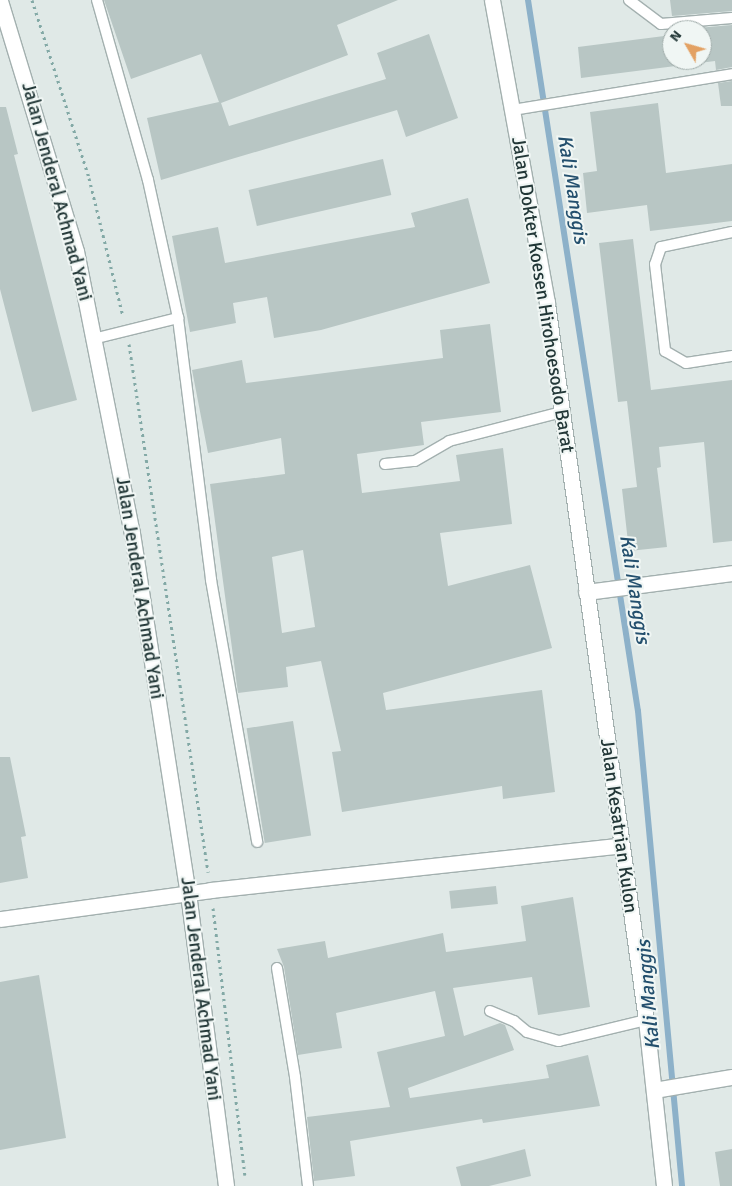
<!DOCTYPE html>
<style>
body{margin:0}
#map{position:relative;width:732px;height:1186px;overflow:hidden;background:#e0e9e7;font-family:Signika,sans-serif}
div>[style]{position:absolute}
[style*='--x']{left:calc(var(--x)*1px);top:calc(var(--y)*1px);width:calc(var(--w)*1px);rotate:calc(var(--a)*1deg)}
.stream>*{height:6px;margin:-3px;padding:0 3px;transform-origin:3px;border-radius:3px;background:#8db1c9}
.building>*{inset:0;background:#b8c6c4;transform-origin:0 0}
.path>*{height:3px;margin-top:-1.5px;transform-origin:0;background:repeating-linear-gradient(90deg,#83a9a6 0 2.5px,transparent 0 6.5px)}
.roads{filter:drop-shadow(1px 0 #a3b0af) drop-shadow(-1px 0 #a3b0af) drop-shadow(0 1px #a3b0af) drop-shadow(0 -1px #a3b0af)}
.service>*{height:10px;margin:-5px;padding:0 5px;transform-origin:5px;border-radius:5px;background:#fff}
.minor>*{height:15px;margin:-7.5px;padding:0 7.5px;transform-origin:7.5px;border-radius:7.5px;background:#fff}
.secondary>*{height:15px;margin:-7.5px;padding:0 7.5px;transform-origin:7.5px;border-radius:7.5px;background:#fff}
span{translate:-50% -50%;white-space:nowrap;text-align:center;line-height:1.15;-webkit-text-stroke:4px #f0f6f4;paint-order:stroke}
.street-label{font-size:19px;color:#223737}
.water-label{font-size:20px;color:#234f6d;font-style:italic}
.north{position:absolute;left:662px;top:20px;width:50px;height:50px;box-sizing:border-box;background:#f0f6f4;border:1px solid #9eaaa8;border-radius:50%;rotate:308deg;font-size:14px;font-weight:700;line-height:20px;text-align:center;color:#223737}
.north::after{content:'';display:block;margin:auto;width:18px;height:22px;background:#e3a163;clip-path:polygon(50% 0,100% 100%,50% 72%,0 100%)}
</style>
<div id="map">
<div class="stream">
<div style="--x:528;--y:0;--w:719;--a:81.21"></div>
<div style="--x:638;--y:711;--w:477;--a:84.7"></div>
</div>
<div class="building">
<div style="clip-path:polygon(104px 0,398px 0,337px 25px,348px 55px,221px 103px,229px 126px,386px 79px,377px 53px,429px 34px,458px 118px,406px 137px,397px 110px,161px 180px,147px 118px,219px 102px,201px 54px,131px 79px)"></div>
<div style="clip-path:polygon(670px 0,732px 0,732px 11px,672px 16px)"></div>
<div style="clip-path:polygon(732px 25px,732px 67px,716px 70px,715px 61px,581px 78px,578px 47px,672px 35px,672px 60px,702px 60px,702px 30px,674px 30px)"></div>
<div style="clip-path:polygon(732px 81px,732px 106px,721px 106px,718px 83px)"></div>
<div style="clip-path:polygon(658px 103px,666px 173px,732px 164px,732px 221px,650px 231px,647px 205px,587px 213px,583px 173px,597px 171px,590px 112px)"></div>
<div style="clip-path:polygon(0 107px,6px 107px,18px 154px,14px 155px,77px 400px,32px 412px,0 289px)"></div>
<div style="left:383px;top:159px;width:37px;height:138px;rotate:77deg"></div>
<div style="clip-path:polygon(468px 198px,490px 283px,321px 330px,274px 338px,267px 297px,233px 303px,236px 323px,190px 332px,172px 236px,218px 227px,225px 263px,415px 227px,411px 213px)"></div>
<div style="clip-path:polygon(633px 239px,651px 390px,732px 380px,732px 541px,713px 543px,704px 442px,659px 447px,661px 467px,657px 468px,667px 547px,629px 551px,622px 489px,637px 487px,627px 401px,618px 402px,599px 243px)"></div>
<div style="clip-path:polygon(evenodd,490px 324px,501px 412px,421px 422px,424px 445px,357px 454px,362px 493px,460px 481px,456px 455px,503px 448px,512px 524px,440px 533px,448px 586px,530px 565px,552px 648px,383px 693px,386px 710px,542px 690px,555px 792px,503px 799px,502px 786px,342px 812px,332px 752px,341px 751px,321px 661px,286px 667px,288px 687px,238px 693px,210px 484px,285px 474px,281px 438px,208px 453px,192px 370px,242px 360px,246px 383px,443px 358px,440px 330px,490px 324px,303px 550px,315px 627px,282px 633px,272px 557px,303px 550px)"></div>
<div style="left:293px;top:721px;width:116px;height:47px;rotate:81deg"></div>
<div style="clip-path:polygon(0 757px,10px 757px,26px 836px,21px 837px,28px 878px,0 883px)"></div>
<div style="left:496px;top:886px;width:18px;height:47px;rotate:84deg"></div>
<div style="clip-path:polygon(573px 897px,590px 1007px,538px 1015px,532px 977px,453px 988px,464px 1036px,500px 1023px,505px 1025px,514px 1050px,408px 1088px,410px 1098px,549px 1078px,546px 1065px,588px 1055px,600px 1106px,483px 1123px,482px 1119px,350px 1141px,355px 1176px,314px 1181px,307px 1117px,390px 1107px,377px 1052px,445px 1036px,435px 991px,336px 1013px,342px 1048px,298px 1055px,284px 967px,277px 949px,325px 941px,328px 958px,443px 933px,446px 952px,526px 941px,521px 906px)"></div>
<div style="clip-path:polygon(39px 975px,66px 1138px,0 1150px,0 982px)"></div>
<div style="clip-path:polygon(525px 1149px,531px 1176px,489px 1186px,461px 1186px,456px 1167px)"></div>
<div style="clip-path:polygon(732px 1149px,732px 1186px,720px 1186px,715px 1152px)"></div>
</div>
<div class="path">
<div style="--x:32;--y:0;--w:187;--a:72.2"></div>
<div style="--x:89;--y:178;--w:142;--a:76.2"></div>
<div style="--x:129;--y:344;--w:534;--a:81.49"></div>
<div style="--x:213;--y:908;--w:269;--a:83.2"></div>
</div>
<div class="roads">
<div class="service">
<div style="--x:97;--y:0;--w:187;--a:74.2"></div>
<div style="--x:148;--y:180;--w:141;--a:77.7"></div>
<div style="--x:178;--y:318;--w:264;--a:82.8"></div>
<div style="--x:211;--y:580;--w:266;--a:80"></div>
<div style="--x:629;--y:0;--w:40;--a:37"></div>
<div style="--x:661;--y:24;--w:71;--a:-4.8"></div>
<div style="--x:513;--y:110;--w:222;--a:-9.3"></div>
<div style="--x:732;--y:232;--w:73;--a:168.1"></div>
<div style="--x:661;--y:247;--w:18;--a:109"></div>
<div style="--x:655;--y:264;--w:88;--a:83.4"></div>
<div style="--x:665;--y:351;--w:24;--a:30"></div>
<div style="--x:686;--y:363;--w:47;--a:-8.7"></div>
<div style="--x:93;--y:339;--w:88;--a:-13.9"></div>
<div style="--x:385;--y:464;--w:30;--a:-6"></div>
<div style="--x:415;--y:461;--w:39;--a:-30"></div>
<div style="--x:449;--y:441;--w:117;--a:-14.4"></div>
<div style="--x:277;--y:968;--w:110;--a:80.6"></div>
<div style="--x:295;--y:1077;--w:110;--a:83.2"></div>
<div style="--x:490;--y:1011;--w:26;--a:23"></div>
<div style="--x:514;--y:1021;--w:17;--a:40"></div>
<div style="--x:527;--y:1032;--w:33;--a:16"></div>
<div style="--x:559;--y:1041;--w:89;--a:-13.6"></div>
</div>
<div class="minor">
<div style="--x:492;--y:0;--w:308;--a:79.7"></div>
<div style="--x:547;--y:303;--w:724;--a:82.14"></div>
<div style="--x:646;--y:1020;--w:167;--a:83.8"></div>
<div style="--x:586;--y:592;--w:147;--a:-7.4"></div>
<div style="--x:0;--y:919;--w:213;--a:-7.8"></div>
<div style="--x:211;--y:890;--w:410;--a:-6.2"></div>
<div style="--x:654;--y:1090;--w:79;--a:-9.5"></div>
</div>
<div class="secondary">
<div style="--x:0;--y:1;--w:261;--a:73.1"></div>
<div style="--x:76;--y:251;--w:288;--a:78.8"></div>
<div style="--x:132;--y:533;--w:364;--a:81.2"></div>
<div style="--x:188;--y:893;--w:295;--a:82.6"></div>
</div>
</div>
<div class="street-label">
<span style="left:56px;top:192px;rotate:75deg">Jalan Jenderal Achmad Yani</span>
<span style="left:542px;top:295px;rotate:81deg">Jalan Dokter Koesen Hirohoesodo Barat</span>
<span style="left:139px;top:588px;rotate:81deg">Jalan Jenderal Achmad Yani</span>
<span style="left:618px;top:826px;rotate:82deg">Jalan Kesatrian Kulon</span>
<span style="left:200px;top:989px;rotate:83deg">Jalan Jenderal Achmad Yani</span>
</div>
<div class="water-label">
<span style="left:573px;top:189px;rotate:81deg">Kali Manggis</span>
<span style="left:635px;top:589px;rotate:81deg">Kali Manggis</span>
<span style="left:648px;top:995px;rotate:-95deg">Kali Manggis</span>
</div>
<div class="north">N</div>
</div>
